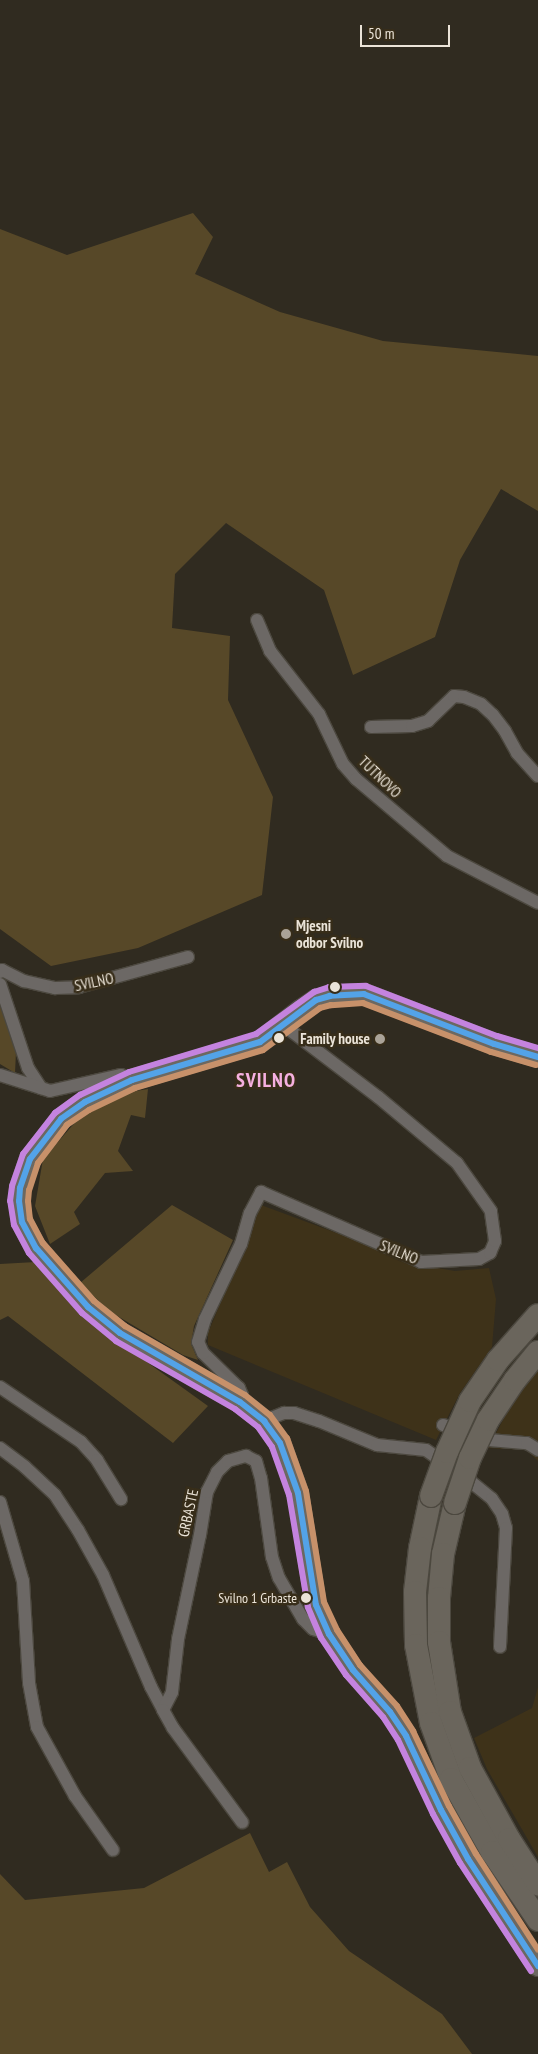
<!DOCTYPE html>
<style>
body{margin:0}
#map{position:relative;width:538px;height:2054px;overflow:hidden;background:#302b20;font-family:"PT Sans Narrow",sans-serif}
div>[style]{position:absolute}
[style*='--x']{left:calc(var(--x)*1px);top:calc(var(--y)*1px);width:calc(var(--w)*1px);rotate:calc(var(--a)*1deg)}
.built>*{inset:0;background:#3e3219}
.green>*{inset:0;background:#574828}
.roads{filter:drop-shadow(1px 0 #4c483f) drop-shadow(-1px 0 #4c483f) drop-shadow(0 1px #4c483f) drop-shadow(0 -1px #4c483f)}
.street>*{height:12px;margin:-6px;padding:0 6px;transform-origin:6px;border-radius:6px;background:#6c6865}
.primary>*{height:20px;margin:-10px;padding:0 10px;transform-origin:10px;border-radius:10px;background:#6c6861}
.highway>*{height:22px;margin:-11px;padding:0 11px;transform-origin:11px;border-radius:11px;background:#6a655c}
.bridges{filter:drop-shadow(1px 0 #4c483f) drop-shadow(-1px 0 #4c483f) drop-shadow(0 1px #4c483f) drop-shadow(0 -1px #4c483f)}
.highway-bridge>*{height:22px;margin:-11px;padding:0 11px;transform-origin:11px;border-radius:11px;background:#6a655c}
.bus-1>*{height:6px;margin:-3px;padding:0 3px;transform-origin:3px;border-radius:3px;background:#53a3e8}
.bus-2>*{height:6px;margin:-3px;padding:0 3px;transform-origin:3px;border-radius:3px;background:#c483df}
.bus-3>*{height:6px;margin:-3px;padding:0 3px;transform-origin:3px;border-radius:3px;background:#c7916a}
.dots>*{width:14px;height:14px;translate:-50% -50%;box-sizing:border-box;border:2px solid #372d19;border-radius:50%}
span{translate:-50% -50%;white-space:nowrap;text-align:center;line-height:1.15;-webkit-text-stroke:5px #372d19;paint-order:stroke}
.bus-label{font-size:14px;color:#ebe4d8}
.right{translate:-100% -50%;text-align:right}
.street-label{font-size:15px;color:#ebe4d8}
.poi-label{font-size:15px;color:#ebe4d8;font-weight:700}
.left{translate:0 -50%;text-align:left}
.district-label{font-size:20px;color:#f6b0df;font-weight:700;letter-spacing:1px}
.scale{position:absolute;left:360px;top:25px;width:90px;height:22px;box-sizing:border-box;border:2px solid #ebe4d8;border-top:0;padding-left:6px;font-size:15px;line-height:18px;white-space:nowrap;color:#ebe4d8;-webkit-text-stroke:4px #372d19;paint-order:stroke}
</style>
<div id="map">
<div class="built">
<div style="clip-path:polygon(261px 1205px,369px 1245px,414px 1264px,455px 1271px,489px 1268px,496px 1299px,492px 1347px,460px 1393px,436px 1440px,208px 1345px,208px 1333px)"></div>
<div style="clip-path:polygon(538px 1370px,538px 1461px,526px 1450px,488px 1448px,510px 1407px)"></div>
<div style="clip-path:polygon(538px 1687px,538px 1857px,487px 1769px,474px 1738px,532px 1708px)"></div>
</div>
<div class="green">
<div style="clip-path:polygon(193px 213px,213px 237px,195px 274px,280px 312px,383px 341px,538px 356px,538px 511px,501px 489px,460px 560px,435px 637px,353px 675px,324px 590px,226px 523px,175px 574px,172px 628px,230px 636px,228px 700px,273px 797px,262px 895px,138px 948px,51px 966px,0 929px,0 229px,67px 255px)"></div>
<div style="clip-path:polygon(0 1004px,16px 1052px,15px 1073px,0 1064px)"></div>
<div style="clip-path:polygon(148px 1089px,145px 1118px,131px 1115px,118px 1151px,133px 1171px,105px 1173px,74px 1212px,80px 1224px,50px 1244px,35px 1206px,43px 1159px,78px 1119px,130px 1092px)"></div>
<div style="clip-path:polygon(172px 1205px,233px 1240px,194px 1326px,191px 1344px,198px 1360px,183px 1355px,109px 1311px,80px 1283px)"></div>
<div style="clip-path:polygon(36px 1262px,80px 1314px,208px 1406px,173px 1443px,8px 1316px,0 1320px,0 1264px)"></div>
<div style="clip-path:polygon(250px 1833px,269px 1872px,287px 1862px,310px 1907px,349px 1951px,442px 2014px,472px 2054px,0 2054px,0 1874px,25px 1900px,144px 1888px)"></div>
</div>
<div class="roads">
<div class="street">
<div style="--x:257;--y:620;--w:34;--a:67"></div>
<div style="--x:270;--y:651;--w:80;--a:52.1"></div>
<div style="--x:319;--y:714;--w:55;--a:64.4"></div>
<div style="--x:343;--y:764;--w:20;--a:49"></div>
<div style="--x:356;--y:779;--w:119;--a:40.2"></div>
<div style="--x:447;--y:856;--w:102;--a:27.3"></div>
<div style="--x:371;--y:727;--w:41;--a:-1.4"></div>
<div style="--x:412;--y:726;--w:17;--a:-17"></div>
<div style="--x:428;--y:721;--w:36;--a:-44"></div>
<div style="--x:454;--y:696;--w:10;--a:6"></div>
<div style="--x:464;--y:697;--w:18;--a:22"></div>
<div style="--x:481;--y:704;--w:16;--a:43"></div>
<div style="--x:493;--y:715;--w:20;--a:53"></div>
<div style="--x:505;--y:731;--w:25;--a:61"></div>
<div style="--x:517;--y:753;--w:31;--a:48"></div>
<div style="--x:0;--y:972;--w:3;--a:-45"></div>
<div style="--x:2;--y:970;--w:25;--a:27"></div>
<div style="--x:24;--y:981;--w:32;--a:13"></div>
<div style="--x:55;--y:988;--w:24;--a:-2"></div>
<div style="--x:79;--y:987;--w:113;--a:-15.4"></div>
<div style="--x:0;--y:984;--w:89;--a:71.6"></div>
<div style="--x:28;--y:1068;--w:24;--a:57"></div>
<div style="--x:0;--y:1075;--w:52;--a:17.7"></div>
<div style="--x:50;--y:1091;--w:73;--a:-12.7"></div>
<div style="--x:121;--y:1075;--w:12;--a:24"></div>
<div style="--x:0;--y:1387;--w:98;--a:34.2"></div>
<div style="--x:81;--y:1442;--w:24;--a:48"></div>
<div style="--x:97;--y:1460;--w:46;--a:58.4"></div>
<div style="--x:240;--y:1402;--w:7;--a:-74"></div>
<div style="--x:242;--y:1395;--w:8;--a:-113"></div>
<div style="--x:239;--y:1388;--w:50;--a:-135.8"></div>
<div style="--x:203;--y:1353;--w:12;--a:-114"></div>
<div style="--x:198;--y:1342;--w:24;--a:-73"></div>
<div style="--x:205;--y:1319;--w:83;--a:-64.4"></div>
<div style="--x:241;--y:1244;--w:32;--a:-74"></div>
<div style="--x:250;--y:1213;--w:24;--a:-62"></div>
<div style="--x:261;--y:1192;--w:175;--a:23.6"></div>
<div style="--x:421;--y:1262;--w:58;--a:-3"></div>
<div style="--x:479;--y:1259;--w:13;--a:-29"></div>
<div style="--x:490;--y:1253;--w:13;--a:-67"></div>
<div style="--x:495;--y:1241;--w:30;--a:-98"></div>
<div style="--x:491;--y:1211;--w:59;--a:-125.3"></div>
<div style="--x:457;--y:1163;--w:103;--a:-140.1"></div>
<div style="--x:378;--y:1097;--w:121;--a:-142.8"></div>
<div style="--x:264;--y:1421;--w:22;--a:-22"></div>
<div style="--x:284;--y:1413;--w:10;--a:0"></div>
<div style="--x:294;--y:1413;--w:26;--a:18"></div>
<div style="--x:319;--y:1421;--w:63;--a:22.5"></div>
<div style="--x:377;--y:1445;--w:49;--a:5.8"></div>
<div style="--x:426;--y:1450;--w:54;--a:35.2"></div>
<div style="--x:470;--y:1481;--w:28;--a:39"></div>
<div style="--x:492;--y:1499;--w:18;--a:56"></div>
<div style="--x:502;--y:1514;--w:15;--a:74"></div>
<div style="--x:506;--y:1528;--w:119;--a:92.9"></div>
<div style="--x:443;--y:1425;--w:48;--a:18.1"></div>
<div style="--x:489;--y:1440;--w:38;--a:5"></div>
<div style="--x:527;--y:1443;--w:13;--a:32"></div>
<div style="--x:0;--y:1448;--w:31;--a:37"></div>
<div style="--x:25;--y:1467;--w:41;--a:43"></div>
<div style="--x:55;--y:1495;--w:42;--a:56.7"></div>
<div style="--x:78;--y:1530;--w:51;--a:60.9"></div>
<div style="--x:103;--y:1575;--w:122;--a:66.8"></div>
<div style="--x:151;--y:1687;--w:26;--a:62"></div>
<div style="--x:163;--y:1710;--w:20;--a:-63"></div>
<div style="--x:172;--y:1692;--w:53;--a:-83.5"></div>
<div style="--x:178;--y:1639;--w:106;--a:-78.1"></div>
<div style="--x:200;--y:1535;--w:44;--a:-80.8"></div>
<div style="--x:207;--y:1492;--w:22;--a:-63"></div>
<div style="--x:217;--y:1472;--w:16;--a:-45"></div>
<div style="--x:228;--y:1461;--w:19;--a:-16"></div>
<div style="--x:246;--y:1456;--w:11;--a:27"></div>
<div style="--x:256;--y:1461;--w:18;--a:74"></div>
<div style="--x:261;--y:1478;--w:80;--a:82.1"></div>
<div style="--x:272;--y:1557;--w:22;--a:72"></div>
<div style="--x:279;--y:1578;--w:48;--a:59.7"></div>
<div style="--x:303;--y:1619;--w:14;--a:45"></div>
<div style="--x:313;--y:1629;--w:17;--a:17"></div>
<div style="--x:0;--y:1502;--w:82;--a:73.8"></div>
<div style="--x:23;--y:1581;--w:102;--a:86.6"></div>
<div style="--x:29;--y:1683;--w:45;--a:79.7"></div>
<div style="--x:37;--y:1727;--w:79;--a:61.2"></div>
<div style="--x:75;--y:1796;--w:66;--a:54.9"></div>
<div style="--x:163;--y:1710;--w:21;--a:61"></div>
<div style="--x:173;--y:1728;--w:117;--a:53.7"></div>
</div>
<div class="primary">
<div style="--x:538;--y:1057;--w:46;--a:-163.5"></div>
<div style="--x:494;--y:1044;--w:139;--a:-159"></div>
<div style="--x:364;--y:994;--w:34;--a:177"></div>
<div style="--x:330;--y:996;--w:15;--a:164"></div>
<div style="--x:316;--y:1000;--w:18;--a:146"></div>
<div style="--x:301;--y:1010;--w:52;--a:142"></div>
<div style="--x:260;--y:1042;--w:134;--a:163.5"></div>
<div style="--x:132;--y:1080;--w:52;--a:154.9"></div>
<div style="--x:85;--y:1102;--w:29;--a:145"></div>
<div style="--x:61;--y:1119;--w:51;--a:127.8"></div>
<div style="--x:30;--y:1159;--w:31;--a:109"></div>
<div style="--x:20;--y:1188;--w:13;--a:94"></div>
<div style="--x:19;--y:1201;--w:21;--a:82"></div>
<div style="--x:22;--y:1222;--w:30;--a:62"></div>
<div style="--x:36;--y:1248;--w:79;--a:48.6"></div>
<div style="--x:88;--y:1307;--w:41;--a:39.1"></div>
<div style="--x:120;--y:1333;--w:138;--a:29.9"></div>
<div style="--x:240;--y:1402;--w:31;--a:38"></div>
<div style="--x:264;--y:1421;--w:27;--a:54"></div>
<div style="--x:280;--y:1443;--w:53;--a:70.2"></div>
<div style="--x:298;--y:1493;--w:113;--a:80.9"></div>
<div style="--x:316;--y:1605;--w:32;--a:66"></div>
<div style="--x:329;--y:1634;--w:43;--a:56.3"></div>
<div style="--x:353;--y:1670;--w:56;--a:48.6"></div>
<div style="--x:390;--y:1712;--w:29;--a:56"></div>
<div style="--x:406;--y:1736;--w:82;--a:64.7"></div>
<div style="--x:441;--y:1810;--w:56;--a:61.1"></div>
<div style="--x:468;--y:1859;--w:128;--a:56.8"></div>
</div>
<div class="highway">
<div style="--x:431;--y:1496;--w:53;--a:101.9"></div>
<div style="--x:420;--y:1548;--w:44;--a:96.5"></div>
<div style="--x:415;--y:1592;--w:53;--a:88.9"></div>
<div style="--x:416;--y:1645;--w:79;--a:79.1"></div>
<div style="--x:431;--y:1723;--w:59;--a:70.3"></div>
<div style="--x:451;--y:1779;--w:84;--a:60.7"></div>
<div style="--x:492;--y:1852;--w:82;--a:55.9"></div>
<div style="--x:455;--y:1503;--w:52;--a:103.2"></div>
<div style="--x:443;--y:1554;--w:44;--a:95.2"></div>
<div style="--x:439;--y:1598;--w:44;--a:90"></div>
<div style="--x:439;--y:1642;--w:71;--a:81.1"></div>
<div style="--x:450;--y:1712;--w:59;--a:70.3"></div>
<div style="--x:470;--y:1768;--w:81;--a:61.2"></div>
<div style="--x:509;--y:1839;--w:54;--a:57.2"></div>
</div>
</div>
<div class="bridges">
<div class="highway-bridge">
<div style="--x:431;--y:1496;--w:47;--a:-70"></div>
<div style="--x:447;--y:1452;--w:56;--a:-65.7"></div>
<div style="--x:470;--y:1401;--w:50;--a:-55.7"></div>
<div style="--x:498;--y:1360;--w:60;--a:-48.4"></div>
<div style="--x:455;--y:1503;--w:47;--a:-71.6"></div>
<div style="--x:470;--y:1458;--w:42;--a:-64.7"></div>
<div style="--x:488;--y:1420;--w:48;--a:-56"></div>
<div style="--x:515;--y:1380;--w:36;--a:-51"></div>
</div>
</div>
<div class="bus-1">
<div style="--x:538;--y:1057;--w:46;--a:-163.5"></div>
<div style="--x:494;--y:1044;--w:139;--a:-159"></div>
<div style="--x:364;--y:994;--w:34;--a:177"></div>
<div style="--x:330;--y:996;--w:15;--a:164"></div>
<div style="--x:316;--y:1000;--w:70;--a:143.1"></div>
<div style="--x:260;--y:1042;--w:134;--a:163.5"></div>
<div style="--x:132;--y:1080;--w:52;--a:154.9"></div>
<div style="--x:85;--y:1102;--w:29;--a:145"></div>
<div style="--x:61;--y:1119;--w:51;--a:127.8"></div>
<div style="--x:30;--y:1159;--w:31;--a:109"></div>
<div style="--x:20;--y:1188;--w:13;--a:94"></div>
<div style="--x:19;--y:1201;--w:21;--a:82"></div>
<div style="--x:22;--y:1222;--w:30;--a:62"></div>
<div style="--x:36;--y:1248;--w:79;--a:48.6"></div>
<div style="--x:88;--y:1307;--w:41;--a:39.1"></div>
<div style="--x:120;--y:1333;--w:138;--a:29.9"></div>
<div style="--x:240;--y:1402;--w:31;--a:38"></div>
<div style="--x:264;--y:1421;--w:27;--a:54"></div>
<div style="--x:280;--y:1443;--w:53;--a:70.2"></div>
<div style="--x:298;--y:1493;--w:113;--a:80.9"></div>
<div style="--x:316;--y:1605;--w:32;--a:66"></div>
<div style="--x:329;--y:1634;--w:43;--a:56.3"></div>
<div style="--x:353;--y:1670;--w:56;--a:48.6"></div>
<div style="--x:390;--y:1712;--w:29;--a:56"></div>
<div style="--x:406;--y:1736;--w:82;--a:64.7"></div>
<div style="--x:441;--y:1810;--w:56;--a:61.1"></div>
<div style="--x:468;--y:1859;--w:128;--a:56.8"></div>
</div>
<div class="bus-2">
<div style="--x:531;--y:1971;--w:129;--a:-123.3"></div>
<div style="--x:460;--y:1863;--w:56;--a:-118.9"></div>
<div style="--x:433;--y:1814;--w:82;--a:-115.3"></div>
<div style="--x:398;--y:1740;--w:27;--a:-123"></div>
<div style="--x:383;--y:1717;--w:56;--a:-131.4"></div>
<div style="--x:346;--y:1675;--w:45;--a:-124"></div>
<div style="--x:321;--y:1638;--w:34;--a:-113"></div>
<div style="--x:308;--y:1607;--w:114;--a:-99.6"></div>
<div style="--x:289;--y:1495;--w:51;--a:-109.5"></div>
<div style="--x:272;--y:1447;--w:24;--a:-125"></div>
<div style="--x:258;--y:1427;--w:29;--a:-142"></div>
<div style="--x:235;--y:1409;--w:137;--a:-150.3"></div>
<div style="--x:116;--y:1341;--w:44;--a:-140.5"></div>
<div style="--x:82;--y:1313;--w:80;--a:-131.5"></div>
<div style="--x:29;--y:1253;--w:32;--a:-118"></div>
<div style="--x:14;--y:1225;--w:24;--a:-99"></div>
<div style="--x:10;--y:1201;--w:15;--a:-82"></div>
<div style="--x:12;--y:1186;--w:34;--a:-71"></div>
<div style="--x:23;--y:1154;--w:52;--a:-52"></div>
<div style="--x:55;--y:1113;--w:31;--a:-36"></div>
<div style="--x:80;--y:1095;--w:54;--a:-25.1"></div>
<div style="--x:129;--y:1072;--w:133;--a:-16.7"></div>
<div style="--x:256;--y:1034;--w:72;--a:-35.9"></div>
<div style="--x:314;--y:992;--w:16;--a:-18"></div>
<div style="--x:329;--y:987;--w:37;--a:-2"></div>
<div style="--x:366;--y:986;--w:140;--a:20.9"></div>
<div style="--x:497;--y:1036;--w:43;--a:16.3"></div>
</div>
<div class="bus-3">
<div style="--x:536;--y:1065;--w:47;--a:-163.9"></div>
<div style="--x:491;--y:1052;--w:137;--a:-159.1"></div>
<div style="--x:363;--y:1003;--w:32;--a:176"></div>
<div style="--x:331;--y:1005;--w:11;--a:165"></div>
<div style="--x:320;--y:1008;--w:71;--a:143.6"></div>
<div style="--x:263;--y:1050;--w:134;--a:163.5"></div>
<div style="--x:135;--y:1088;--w:51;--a:154.4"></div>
<div style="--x:89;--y:1110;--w:27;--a:146"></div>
<div style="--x:67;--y:1125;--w:48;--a:127.3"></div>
<div style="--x:38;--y:1163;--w:28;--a:108"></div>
<div style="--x:29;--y:1190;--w:11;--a:95"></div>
<div style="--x:28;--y:1201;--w:18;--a:84"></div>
<div style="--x:30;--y:1219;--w:27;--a:62"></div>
<div style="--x:43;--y:1243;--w:77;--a:48.7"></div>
<div style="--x:94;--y:1301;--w:40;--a:39"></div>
<div style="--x:125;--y:1326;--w:138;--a:29.9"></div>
<div style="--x:245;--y:1395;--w:32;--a:39"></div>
<div style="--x:270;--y:1415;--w:29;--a:54"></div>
<div style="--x:287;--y:1438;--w:56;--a:70.3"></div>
<div style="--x:306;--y:1491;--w:112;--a:80.8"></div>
<div style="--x:324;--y:1602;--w:31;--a:65"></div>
<div style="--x:337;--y:1630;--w:42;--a:56.7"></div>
<div style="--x:360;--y:1665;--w:55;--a:47.9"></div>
<div style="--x:397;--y:1706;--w:30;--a:57"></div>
<div style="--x:413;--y:1731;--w:83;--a:64.4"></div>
<div style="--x:449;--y:1806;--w:55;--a:60.6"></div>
<div style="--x:476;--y:1854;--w:114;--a:57.1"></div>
</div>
<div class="dots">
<div style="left:286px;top:934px;background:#aaa398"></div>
<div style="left:335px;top:987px;background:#ebe4d8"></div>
<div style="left:279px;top:1038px;background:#ebe4d8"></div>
<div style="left:380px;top:1039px;background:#aaa398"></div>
<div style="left:306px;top:1598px;background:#ebe4d8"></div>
</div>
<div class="bus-label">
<span class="right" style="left:297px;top:1598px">Svilno 1 Grbaste</span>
</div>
<div class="street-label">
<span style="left:380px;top:777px;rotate:44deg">TUTNOVO</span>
<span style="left:94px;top:982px;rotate:-12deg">SVILNO</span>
<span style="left:399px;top:1252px;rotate:22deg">SVILNO</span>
<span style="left:188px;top:1513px;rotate:-78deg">GRBASTE</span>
</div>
<div class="poi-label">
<span class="left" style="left:296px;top:934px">Mjesni<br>odbor Svilno</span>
<span class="right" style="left:370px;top:1039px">Family house</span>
</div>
<div class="district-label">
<span style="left:266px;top:1080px">SVILNO</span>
</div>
<div class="scale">50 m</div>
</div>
